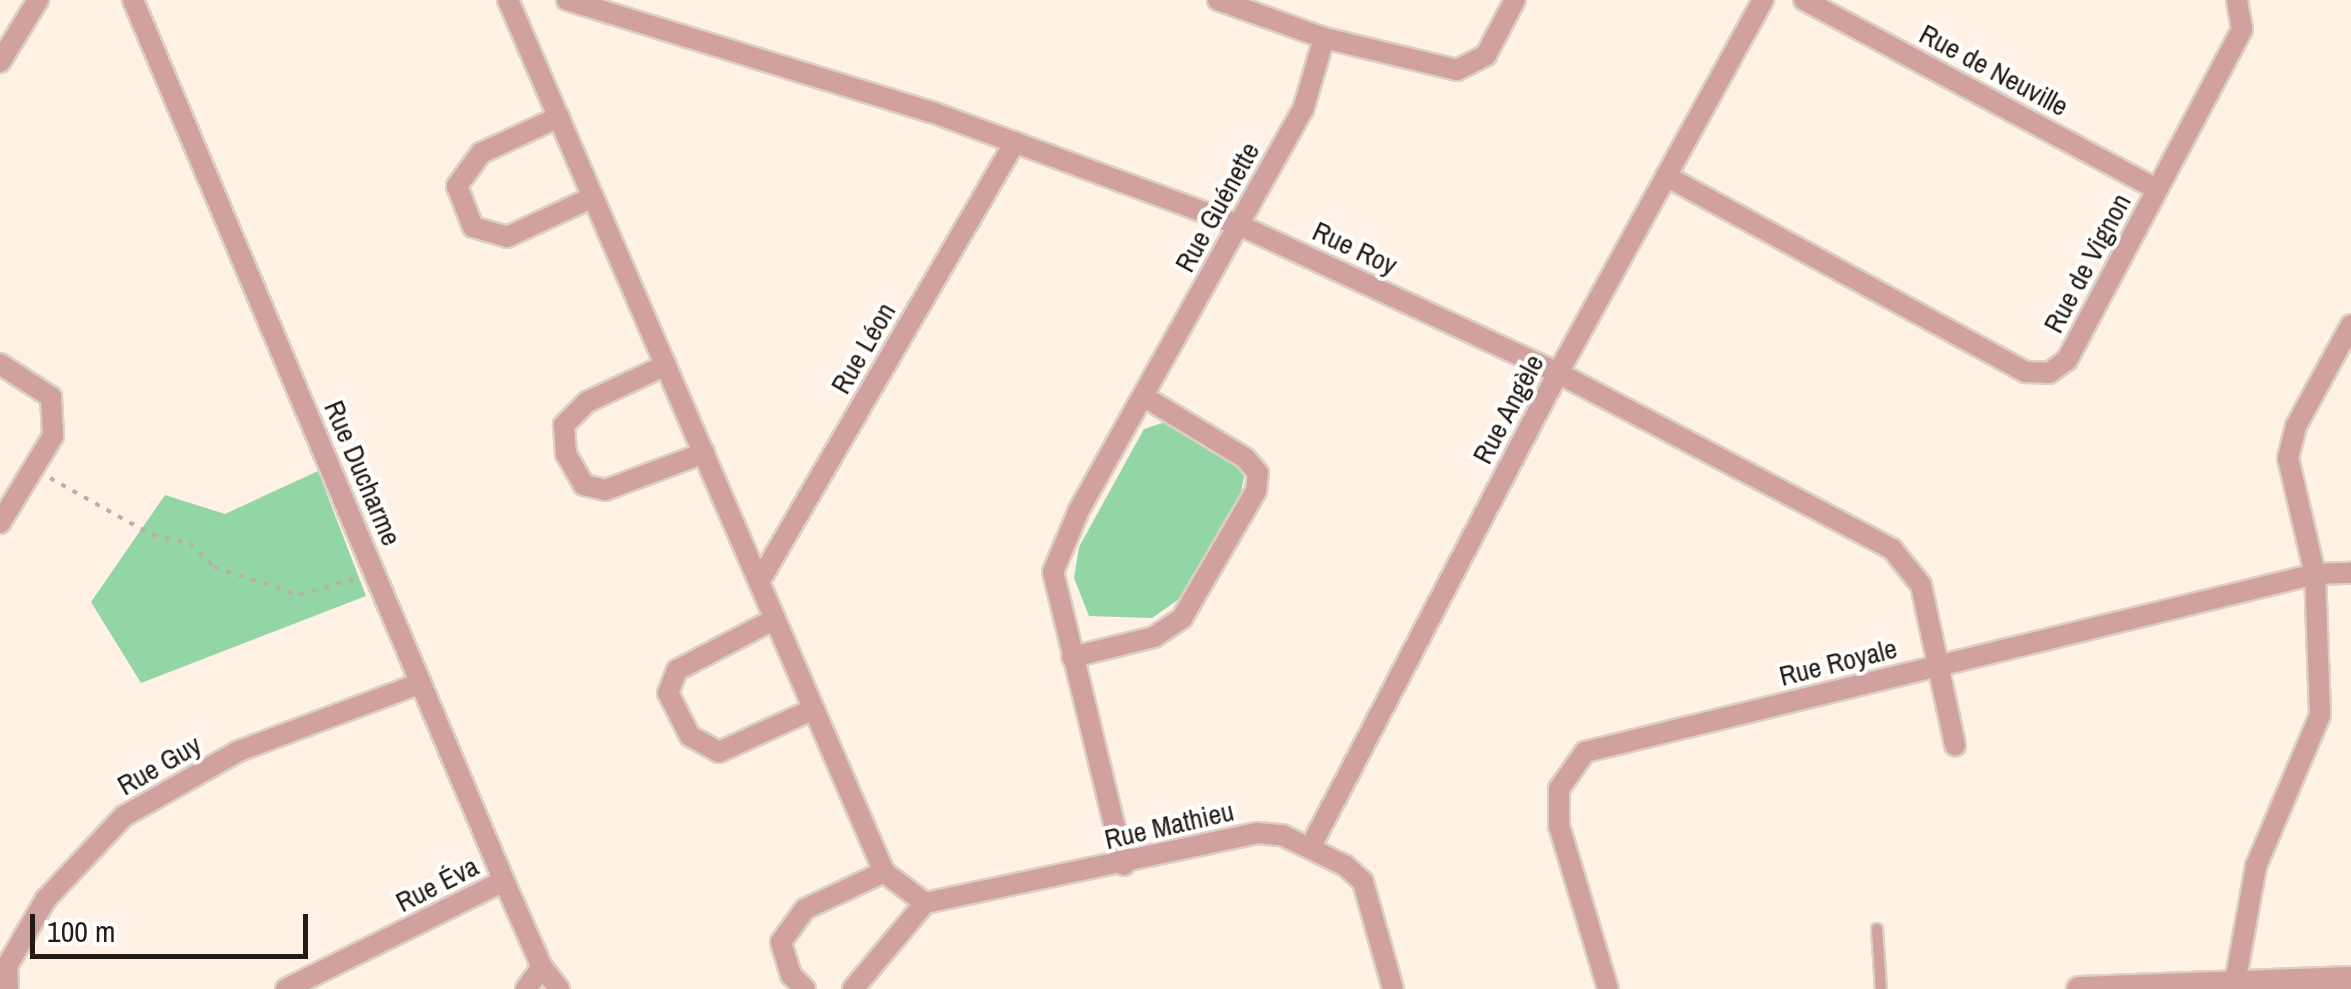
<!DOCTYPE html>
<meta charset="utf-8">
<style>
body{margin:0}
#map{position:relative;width:2351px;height:989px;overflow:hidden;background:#fff1e5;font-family:"Archivo Narrow",sans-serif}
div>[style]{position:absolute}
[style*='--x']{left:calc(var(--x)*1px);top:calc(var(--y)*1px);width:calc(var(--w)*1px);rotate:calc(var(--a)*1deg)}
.green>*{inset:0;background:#92d6a6}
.path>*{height:4px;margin-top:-2px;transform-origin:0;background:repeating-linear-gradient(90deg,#bbafa4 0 5px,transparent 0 13px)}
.roads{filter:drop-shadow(2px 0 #dccfc3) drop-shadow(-2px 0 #dccfc3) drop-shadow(0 2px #dccfc3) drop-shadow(0 -2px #dccfc3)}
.service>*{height:10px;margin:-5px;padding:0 5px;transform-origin:5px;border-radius:5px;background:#d0a19f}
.minor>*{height:20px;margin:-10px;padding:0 10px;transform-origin:10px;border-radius:10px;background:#d0a19f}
.tertiary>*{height:25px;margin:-12.5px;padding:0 12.5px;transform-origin:12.5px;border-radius:12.5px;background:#d0a19f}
span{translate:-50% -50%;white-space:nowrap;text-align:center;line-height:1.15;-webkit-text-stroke:8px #fff;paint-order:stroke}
.street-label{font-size:28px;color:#231a13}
.scale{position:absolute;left:30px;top:914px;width:278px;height:45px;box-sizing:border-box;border:5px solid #231a13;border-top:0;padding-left:12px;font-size:30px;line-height:35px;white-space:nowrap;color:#231a13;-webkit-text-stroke:8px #fff;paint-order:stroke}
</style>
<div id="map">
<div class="green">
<div style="clip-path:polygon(1168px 421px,1234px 459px,1244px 477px,1241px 492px,1179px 599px,1152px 618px,1089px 616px,1074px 578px,1079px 547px,1144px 429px)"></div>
<div style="clip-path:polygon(318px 471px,366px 596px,141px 683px,91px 602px,165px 495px,225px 514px)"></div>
</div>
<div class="path">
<div style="--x:50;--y:478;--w:117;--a:29.2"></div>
<div style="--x:152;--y:535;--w:39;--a:12"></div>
<div style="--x:190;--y:543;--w:34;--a:45"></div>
<div style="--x:214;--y:567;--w:89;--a:18.2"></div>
<div style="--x:299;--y:595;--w:61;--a:-16.1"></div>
</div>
<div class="roads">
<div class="service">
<div style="--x:1877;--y:929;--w:60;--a:86.2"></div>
</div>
<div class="minor">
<div style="--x:133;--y:0;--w:956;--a:67.16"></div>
<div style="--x:504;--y:881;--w:94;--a:66.2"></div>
<div style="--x:542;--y:967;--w:28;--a:52"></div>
<div style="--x:508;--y:0;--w:950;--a:66.67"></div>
<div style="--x:884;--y:872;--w:51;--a:37.1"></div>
<div style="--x:925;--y:903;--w:339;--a:-11.9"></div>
<div style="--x:1257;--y:833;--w:25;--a:5"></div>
<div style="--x:1282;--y:835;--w:71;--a:25.8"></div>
<div style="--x:1346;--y:866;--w:23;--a:43"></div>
<div style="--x:1363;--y:882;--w:111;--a:74.3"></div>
<div style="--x:567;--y:0;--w:382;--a:17.1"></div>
<div style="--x:932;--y:112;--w:327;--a:20.2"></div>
<div style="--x:1239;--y:225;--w:352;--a:24.9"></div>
<div style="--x:1558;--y:373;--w:378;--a:27.8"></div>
<div style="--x:1892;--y:549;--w:46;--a:51.1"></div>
<div style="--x:1921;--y:585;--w:164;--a:78"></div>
<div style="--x:1218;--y:0;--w:113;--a:19.7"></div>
<div style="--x:1324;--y:38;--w:137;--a:13.5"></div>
<div style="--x:1457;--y:70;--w:33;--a:-27"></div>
<div style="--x:1486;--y:55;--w:62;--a:-62.2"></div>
<div style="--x:1804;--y:0;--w:400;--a:28.2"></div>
<div style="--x:0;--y:62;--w:73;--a:-58.5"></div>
<div style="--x:559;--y:117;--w:86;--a:155.2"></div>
<div style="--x:481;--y:153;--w:41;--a:126"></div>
<div style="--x:457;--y:186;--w:44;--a:68.7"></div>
<div style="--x:473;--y:227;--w:35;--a:16"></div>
<div style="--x:507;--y:237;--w:95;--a:-24.9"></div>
<div style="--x:1666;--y:176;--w:410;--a:28.6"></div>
<div style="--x:2026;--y:372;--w:23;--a:2"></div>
<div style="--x:2049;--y:373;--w:22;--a:-36"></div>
<div style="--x:2067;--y:360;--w:374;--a:-62.1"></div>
<div style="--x:2242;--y:29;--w:29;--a:-100"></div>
<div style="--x:0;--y:364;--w:61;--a:32.9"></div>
<div style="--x:51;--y:397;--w:39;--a:87"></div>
<div style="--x:53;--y:436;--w:102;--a:121.3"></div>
<div style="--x:666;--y:365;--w:87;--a:154.9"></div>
<div style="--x:587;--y:402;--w:33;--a:135"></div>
<div style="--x:564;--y:425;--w:29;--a:86"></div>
<div style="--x:566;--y:454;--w:36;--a:60"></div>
<div style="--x:584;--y:485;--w:22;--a:13"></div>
<div style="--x:605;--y:490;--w:106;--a:-20.5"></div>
<div style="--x:759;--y:582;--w:509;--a:-59.81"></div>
<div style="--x:775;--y:619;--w:110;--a:152.5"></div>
<div style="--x:677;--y:670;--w:25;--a:111"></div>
<div style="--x:668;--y:693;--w:48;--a:62.9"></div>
<div style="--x:690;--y:736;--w:33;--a:29"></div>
<div style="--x:719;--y:752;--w:104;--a:-24.4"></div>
<div style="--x:1072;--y:657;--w:84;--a:-13.7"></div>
<div style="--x:1154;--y:637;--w:34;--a:-34"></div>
<div style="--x:1182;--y:618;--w:147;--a:-59.8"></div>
<div style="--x:1256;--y:491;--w:18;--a:-84"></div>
<div style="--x:1258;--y:473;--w:20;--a:-131"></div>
<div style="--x:1245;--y:458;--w:119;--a:-148.7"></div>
<div style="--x:1310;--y:848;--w:536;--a:-62.43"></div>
<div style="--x:1558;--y:373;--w:426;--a:-61.2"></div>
<div style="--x:1124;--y:865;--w:301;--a:-103.6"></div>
<div style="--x:1053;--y:572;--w:67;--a:-67.2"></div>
<div style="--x:1079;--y:510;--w:458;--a:-60.8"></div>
<div style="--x:1303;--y:110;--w:75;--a:-73.7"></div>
<div style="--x:2235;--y:983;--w:119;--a:-79.8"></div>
<div style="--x:2256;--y:866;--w:164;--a:-67"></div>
<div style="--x:2320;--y:715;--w:141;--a:-92"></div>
<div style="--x:2315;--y:574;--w:119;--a:-103.1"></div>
<div style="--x:2288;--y:458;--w:33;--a:-76"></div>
<div style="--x:2296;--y:426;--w:115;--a:-61.4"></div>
<div style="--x:8;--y:989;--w:23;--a:-92"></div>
<div style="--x:7;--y:966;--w:78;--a:-59.8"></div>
<div style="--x:46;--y:899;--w:114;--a:-46.8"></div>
<div style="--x:124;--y:816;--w:132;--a:-29.5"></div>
<div style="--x:239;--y:751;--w:194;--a:-20.5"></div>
<div style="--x:286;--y:989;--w:243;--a:-26.4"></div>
<div style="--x:526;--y:989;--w:27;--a:-54"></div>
<div style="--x:805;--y:989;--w:20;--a:-135"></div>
<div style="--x:791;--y:975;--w:34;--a:-107"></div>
<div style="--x:781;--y:942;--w:41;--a:-54"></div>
<div style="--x:805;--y:909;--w:87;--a:-25.1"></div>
<div style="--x:853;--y:989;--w:112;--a:-50.1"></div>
<div style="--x:1608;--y:989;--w:170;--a:-106.7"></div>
<div style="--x:1559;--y:826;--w:37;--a:-90"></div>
<div style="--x:1559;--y:789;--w:45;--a:-54.9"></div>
<div style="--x:1585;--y:752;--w:751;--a:-13.7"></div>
<div style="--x:2315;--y:574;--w:36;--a:-2"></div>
</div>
<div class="tertiary">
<div style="--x:2079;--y:989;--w:272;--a:-2.1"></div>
</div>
</div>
<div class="street-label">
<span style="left:1994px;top:70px;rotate:28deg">Rue de Neuville</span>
<span style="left:1217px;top:207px;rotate:-61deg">Rue Guénette</span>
<span style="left:1355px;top:248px;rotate:25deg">Rue Roy</span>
<span style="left:2087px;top:263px;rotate:-62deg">Rue de Vignon</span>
<span style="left:863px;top:348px;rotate:-60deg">Rue Léon</span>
<span style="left:1508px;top:409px;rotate:-62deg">Rue Angèle</span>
<span style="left:363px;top:473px;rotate:67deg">Rue Ducharme</span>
<span style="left:1838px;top:662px;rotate:-14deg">Rue Royale</span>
<span style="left:159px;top:765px;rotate:-30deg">Rue Guy</span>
<span style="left:1169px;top:825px;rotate:-13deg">Rue Mathieu</span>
<span style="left:437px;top:884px;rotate:-27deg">Rue Éva</span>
</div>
<div class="scale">100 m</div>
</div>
